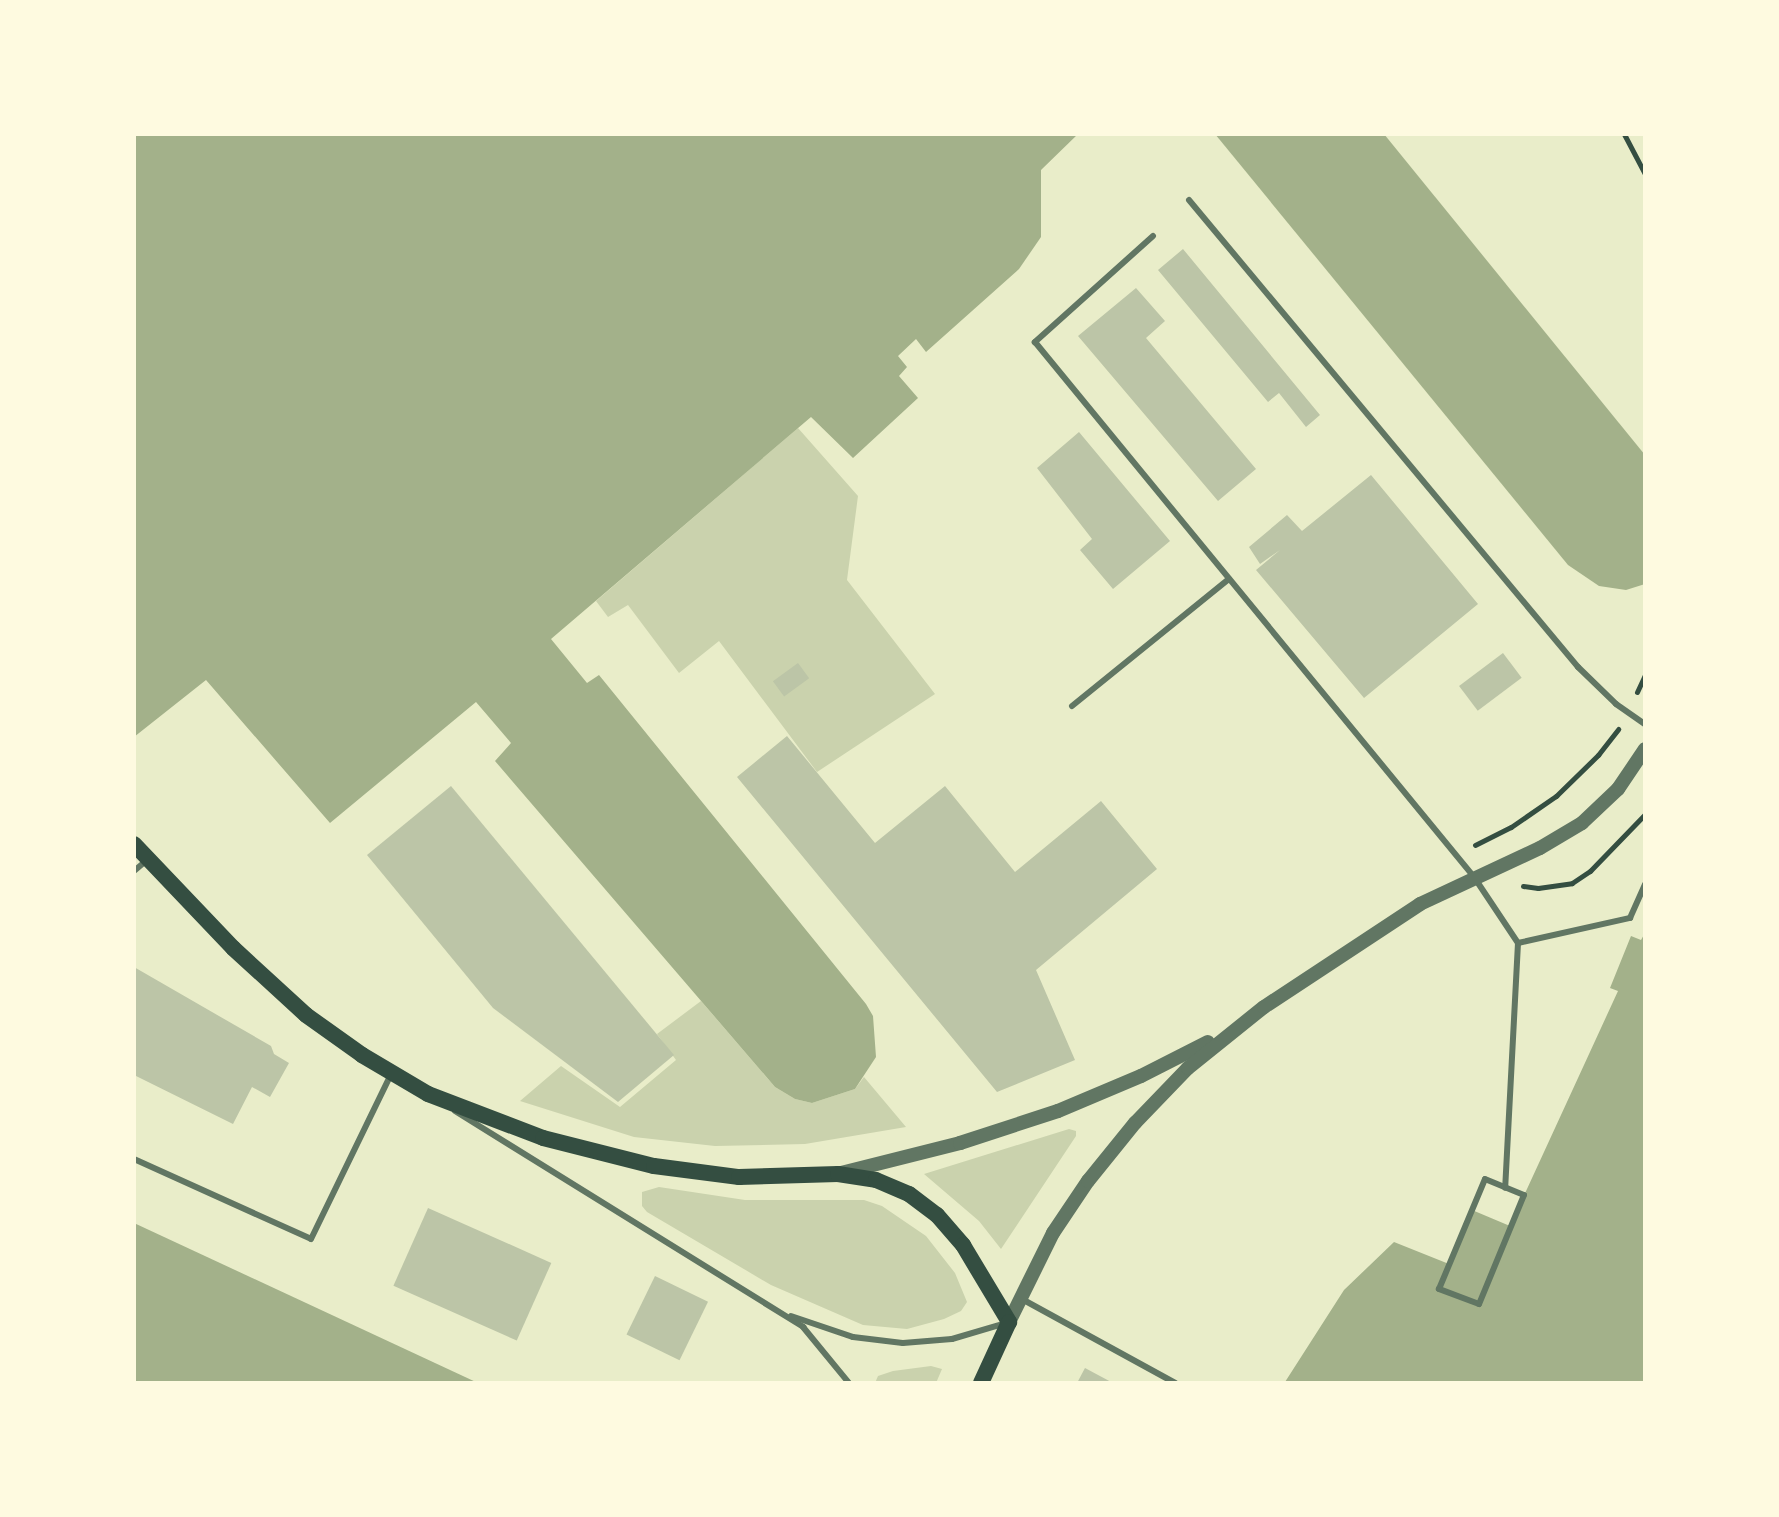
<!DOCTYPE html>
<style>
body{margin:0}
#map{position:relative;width:1779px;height:1517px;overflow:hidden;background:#e9edc9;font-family:Manrope,sans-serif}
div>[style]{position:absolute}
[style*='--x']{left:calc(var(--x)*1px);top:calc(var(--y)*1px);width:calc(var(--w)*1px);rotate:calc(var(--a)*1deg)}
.green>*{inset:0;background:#cad2ad}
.water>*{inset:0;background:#a3b18a}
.building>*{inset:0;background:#bcc5a7;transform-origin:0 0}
.path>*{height:5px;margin:-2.5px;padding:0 2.5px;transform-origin:2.5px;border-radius:2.5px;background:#344e41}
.service>*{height:6px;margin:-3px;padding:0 3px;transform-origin:3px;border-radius:3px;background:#617663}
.tertiary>*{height:14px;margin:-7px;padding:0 7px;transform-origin:7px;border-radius:7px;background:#617663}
.secondary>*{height:16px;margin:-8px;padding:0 8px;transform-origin:8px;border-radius:8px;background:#344e41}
span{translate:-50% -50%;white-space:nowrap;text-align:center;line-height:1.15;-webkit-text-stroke:8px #fefae0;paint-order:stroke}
.frame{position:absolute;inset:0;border:136px solid #fefae0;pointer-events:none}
</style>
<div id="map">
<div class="green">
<div style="clip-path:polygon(798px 428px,858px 496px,847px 580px,935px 694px,817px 772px,719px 641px,679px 673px,628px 605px,608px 617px,596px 601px)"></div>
<div style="clip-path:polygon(701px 1001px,775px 1087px,795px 1099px,812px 1103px,855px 1089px,864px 1077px,906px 1127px,805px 1144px,715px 1146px,634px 1137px,520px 1101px,561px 1066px,620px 1107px,676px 1060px,657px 1034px)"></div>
<div style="clip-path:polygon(1069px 1129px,1076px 1131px,1076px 1136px,1001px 1249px,979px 1221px,924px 1174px)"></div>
<div style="clip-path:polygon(659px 1187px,745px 1200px,864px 1200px,882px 1206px,926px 1236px,955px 1273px,967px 1302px,961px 1311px,944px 1319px,907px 1329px,863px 1325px,771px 1285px,647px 1212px,642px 1206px,642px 1192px)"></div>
<div style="clip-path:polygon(931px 1366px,942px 1369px,936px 1383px,875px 1383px,878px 1376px,893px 1371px)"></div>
</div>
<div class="water">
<div style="clip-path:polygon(134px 134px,1078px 134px,1041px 170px,1041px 237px,1019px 269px,926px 352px,916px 339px,898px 356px,907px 367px,899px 376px,918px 398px,853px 458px,811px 417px,551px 639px,587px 683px,599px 675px,866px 1004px,873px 1016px,876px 1057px,855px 1089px,812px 1103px,795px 1099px,775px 1087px,495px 761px,511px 743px,476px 702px,330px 823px,206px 680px,134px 737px)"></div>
<div style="clip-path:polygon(1215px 134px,1384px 134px,1645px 455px,1645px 584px,1626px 590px,1599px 586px,1568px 565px)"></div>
<div style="clip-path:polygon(1645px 933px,1645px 1383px,1285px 1382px,1344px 1290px,1394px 1242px,1449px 1264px,1472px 1210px,1510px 1226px,1618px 991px,1610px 988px,1631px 936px,1641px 940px)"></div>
<div style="clip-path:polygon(134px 1223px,478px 1383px,134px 1383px)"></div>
</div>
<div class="building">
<div style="clip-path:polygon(1183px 249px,1320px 415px,1306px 427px,1279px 393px,1268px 402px,1158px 270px)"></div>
<div style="clip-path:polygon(1136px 288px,1165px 321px,1146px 338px,1256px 469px,1218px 501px,1078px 336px)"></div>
<div style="clip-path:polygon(1079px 432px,1170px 541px,1113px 589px,1080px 550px,1092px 539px,1037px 468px)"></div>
<div style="clip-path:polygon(1371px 475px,1478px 604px,1364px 698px,1256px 570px,1280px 550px,1260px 564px,1249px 547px,1287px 515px,1302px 531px)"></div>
<div style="left:1503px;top:653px;width:31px;height:55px;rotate:53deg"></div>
<div style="left:798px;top:663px;width:19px;height:31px;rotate:54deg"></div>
<div style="clip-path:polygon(787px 736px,875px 843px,945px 786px,1015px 872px,1101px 801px,1157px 869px,1036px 970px,1075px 1060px,997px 1092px,737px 777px)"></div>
<div style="clip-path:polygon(451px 786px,674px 1055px,618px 1102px,493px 1008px,367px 855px)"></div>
<div style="clip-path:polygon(134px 967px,271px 1046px,274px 1054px,289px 1063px,270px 1097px,252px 1087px,233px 1124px,134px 1075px)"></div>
<div style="left:428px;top:1208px;width:135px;height:85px;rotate:24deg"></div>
<div style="left:655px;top:1276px;width:59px;height:65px;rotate:26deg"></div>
<div style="clip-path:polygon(1085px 1368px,1113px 1383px,1077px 1383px)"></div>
</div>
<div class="path">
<div style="--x:1624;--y:134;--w:45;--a:62.3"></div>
<div style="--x:1637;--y:692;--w:19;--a:-65"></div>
<div style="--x:1475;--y:845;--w:40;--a:-26.6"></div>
<div style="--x:1511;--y:827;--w:55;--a:-34.6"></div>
<div style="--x:1556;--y:796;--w:59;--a:-44.3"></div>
<div style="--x:1598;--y:755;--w:33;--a:-52"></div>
<div style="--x:1523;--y:886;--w:15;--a:8"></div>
<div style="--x:1538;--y:888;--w:34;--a:-8"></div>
<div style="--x:1572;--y:883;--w:22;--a:-34"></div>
<div style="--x:1590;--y:871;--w:79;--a:-46"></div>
</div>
<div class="service">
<div style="--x:1189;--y:200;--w:608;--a:50.21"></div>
<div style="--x:1578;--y:667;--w:53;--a:44.2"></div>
<div style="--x:1616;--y:704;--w:35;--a:35"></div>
<div style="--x:1153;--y:236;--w:159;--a:138.1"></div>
<div style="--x:1035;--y:342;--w:692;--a:50.63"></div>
<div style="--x:1474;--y:877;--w:79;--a:56.3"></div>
<div style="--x:1518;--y:943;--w:245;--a:93"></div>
<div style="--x:1072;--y:706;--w:202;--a:-39"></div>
<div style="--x:134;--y:871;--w:17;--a:-40"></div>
<div style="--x:1518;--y:943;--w:115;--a:-12.6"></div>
<div style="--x:1630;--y:918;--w:37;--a:-66"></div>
<div style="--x:455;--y:1111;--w:410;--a:31.8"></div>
<div style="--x:803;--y:1327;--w:72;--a:50.6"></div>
<div style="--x:134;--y:1159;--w:194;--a:24.3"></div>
<div style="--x:311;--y:1239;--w:183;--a:-64.1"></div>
<div style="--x:1485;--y:1179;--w:42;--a:22.3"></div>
<div style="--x:1524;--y:1195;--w:118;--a:112.4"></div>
<div style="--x:1479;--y:1304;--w:43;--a:-159.4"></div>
<div style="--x:1439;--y:1289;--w:119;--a:-67.3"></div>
<div style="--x:1020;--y:1298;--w:177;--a:28.7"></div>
<div style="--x:791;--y:1316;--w:65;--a:18.7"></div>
<div style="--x:853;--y:1337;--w:50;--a:6.8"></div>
<div style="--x:903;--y:1343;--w:49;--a:-4.7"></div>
<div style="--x:952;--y:1339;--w:56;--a:-16.5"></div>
</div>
<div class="tertiary">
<div style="--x:841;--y:1173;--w:123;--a:-14.1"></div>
<div style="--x:960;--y:1143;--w:103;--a:-18.1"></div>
<div style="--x:1058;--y:1111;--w:90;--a:-22.9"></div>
<div style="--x:1141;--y:1076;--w:75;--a:-26.9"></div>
<div style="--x:1009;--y:1322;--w:99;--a:-63.7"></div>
<div style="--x:1053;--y:1233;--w:63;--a:-56.1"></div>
<div style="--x:1088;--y:1181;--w:75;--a:-51"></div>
<div style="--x:1135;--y:1123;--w:76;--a:-46.1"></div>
<div style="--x:1188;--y:1068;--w:97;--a:-38.8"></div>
<div style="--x:1264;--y:1007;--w:187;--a:-33.4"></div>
<div style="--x:1420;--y:904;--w:132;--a:-25"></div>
<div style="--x:1540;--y:848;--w:49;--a:-30.8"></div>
<div style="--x:1582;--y:823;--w:50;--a:-43.4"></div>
<div style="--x:1618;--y:789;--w:48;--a:-56"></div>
</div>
<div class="secondary">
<div style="--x:134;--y:844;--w:144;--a:46.4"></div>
<div style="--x:233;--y:948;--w:99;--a:42.5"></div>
<div style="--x:306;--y:1015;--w:69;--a:35.5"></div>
<div style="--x:362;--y:1055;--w:77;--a:30.6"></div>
<div style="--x:428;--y:1094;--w:123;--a:20.9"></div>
<div style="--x:543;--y:1138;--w:114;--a:14.2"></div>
<div style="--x:654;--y:1166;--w:86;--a:7.4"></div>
<div style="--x:739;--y:1177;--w:99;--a:-1.7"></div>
<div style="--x:838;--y:1174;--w:38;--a:9"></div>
<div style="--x:876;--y:1180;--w:36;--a:23"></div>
<div style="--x:909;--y:1194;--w:35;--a:37"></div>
<div style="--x:937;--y:1215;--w:40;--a:49"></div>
<div style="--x:963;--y:1245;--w:90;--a:59.1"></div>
<div style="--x:1009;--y:1322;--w:67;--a:114.7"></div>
</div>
<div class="frame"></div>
</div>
